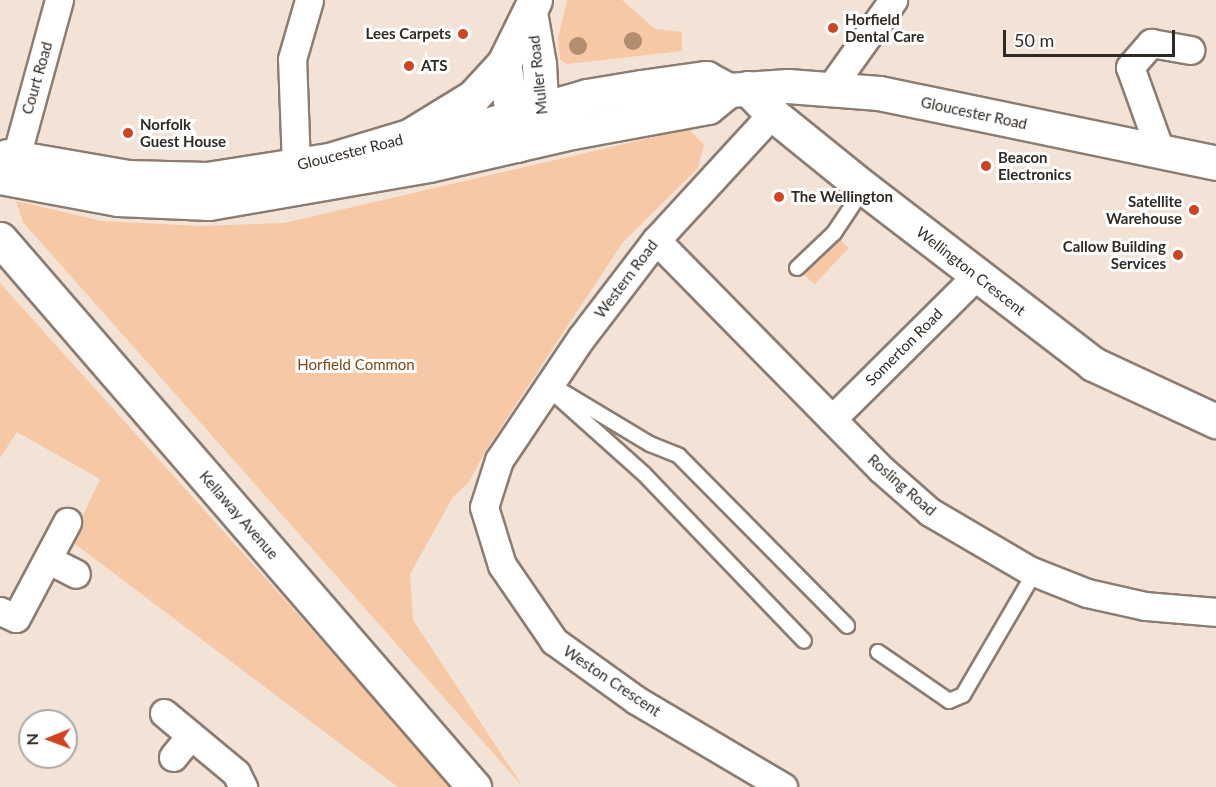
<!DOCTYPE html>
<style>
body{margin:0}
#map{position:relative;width:1216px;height:787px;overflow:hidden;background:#f3e2d6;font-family:Lato,sans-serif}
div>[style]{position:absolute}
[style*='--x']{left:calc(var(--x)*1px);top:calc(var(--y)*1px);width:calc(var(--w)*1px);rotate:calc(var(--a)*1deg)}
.green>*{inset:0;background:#f7c8a6;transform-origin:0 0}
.roads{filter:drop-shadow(2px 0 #8c7d72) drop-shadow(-2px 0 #8c7d72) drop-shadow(0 2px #8c7d72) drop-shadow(0 -2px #8c7d72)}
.lane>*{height:14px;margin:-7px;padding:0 7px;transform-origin:7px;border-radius:7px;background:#fff}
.street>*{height:27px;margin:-13.5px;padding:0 13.5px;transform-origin:13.5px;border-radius:13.5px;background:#fff}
.secondary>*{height:33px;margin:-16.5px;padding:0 16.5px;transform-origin:16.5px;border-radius:16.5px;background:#fff}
.primary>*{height:33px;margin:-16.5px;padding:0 16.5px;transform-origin:16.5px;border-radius:16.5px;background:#fff}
.trees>*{width:18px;height:18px;margin:-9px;border-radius:50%;background:#b28d6e}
.dots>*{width:16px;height:16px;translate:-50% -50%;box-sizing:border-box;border:3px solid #fff;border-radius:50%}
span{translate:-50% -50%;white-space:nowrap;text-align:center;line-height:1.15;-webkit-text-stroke:6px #fff;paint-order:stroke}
.poi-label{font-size:15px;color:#302a25;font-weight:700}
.left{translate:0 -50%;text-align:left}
.right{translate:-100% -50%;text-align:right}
.street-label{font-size:15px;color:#302a25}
.park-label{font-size:15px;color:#7d4718}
.north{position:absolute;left:18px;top:709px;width:60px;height:60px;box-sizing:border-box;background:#fff;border:2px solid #acaaa8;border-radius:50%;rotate:269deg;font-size:16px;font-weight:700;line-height:24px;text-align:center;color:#302a25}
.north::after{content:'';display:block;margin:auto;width:21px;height:27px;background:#ce4422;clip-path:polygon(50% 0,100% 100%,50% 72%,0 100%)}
.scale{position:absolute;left:1003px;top:30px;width:172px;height:27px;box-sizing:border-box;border:3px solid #302a25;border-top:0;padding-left:8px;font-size:18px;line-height:21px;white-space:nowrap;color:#302a25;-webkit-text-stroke:4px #fff;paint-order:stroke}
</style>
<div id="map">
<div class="green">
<div style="clip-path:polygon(567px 0,622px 0,655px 29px,682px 32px,682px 51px,567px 64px,560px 60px,558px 39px)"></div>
<div style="clip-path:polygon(689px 129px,704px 145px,698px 168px,623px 242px,484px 453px,469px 482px,453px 497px,410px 574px,413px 620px,523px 787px,23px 222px,16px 201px,102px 221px,200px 226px,284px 223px)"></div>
<div style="left:837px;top:237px;width:16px;height:50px;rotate:43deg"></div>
<div style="clip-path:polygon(0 283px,453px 787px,398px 787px,71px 541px,100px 479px,17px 432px,0 458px)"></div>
</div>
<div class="roads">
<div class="lane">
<div style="--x:797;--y:268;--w:51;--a:-43.4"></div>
<div style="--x:834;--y:233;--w:54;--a:-56.3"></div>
<div style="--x:550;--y:384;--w:117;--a:31"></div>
<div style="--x:650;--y:444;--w:31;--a:22"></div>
<div style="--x:679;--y:456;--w:239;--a:45.3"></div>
<div style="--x:559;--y:398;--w:114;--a:41.8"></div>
<div style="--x:644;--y:474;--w:231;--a:46.2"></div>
<div style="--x:878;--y:652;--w:86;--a:34.6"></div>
<div style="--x:949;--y:701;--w:15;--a:-23"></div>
<div style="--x:963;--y:695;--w:143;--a:-59.7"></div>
</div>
<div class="street">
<div style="--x:831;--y:87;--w:107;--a:-54.5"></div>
<div style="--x:772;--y:114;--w:171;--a:132.6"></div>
<div style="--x:656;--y:240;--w:123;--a:127.4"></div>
<div style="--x:581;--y:338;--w:147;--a:123.9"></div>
<div style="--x:499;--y:460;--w:49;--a:107.7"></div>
<div style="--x:484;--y:507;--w:61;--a:72.8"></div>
<div style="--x:502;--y:565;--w:92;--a:55.6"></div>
<div style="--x:554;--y:641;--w:101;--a:35.7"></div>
<div style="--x:636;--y:700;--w:171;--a:30.6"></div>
<div style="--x:1161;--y:153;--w:91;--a:-109.8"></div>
<div style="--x:1130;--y:67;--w:32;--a:-49"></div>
<div style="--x:1151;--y:43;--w:40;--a:10"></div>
<div style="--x:16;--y:157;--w:163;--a:-74.7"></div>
<div style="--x:296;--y:166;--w:107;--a:-92.1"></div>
<div style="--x:292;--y:59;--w:61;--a:-73.9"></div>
<div style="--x:656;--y:240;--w:321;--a:45.5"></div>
<div style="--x:881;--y:469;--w:65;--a:41.3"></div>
<div style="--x:930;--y:512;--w:115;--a:30.4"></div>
<div style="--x:1029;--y:570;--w:62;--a:21.6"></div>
<div style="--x:1087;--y:593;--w:59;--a:12.6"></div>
<div style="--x:1145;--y:606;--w:71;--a:4.8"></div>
<div style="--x:832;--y:419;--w:203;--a:-44.8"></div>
<div style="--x:49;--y:560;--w:30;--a:27"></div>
<div style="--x:0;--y:611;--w:17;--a:24"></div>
<div style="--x:16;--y:618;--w:109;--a:-62"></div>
<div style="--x:164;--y:713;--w:94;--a:39.8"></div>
<div style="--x:236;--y:773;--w:16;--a:63"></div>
<div style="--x:173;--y:757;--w:28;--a:-51"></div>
</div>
<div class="secondary">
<div style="--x:530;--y:12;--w:53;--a:80.2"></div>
<div style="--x:539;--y:64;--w:74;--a:86.9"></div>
<div style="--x:747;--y:88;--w:33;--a:46"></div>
<div style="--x:770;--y:112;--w:121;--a:39"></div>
<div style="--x:864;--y:188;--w:289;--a:37.5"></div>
<div style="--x:1093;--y:364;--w:136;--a:24.9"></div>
<div style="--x:517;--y:145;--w:83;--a:-99"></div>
<div style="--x:504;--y:63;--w:70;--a:-63.8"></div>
<div style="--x:0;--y:239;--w:725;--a:49.14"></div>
</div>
<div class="primary">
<div style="--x:409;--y:136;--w:75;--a:-31.4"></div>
<div style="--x:473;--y:97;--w:46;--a:-47.6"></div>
<div style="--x:7;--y:156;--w:123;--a:9.8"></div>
<div style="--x:128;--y:177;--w:79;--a:1.5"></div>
<div style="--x:207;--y:179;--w:123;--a:-8.9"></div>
<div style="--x:329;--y:160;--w:84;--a:-16.7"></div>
<div style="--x:409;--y:136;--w:28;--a:6"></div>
<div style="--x:437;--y:139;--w:156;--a:-16"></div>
<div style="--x:587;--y:96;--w:55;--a:-9.5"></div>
<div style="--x:641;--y:87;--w:66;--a:-7.9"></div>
<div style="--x:706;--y:78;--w:26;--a:28"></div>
<div style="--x:0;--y:177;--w:120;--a:10.6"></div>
<div style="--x:118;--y:199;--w:91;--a:2.5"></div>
<div style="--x:209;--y:203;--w:223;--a:-9.8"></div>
<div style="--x:429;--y:165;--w:147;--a:-13"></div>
<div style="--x:572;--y:132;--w:138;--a:-10.4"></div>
<div style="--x:708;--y:107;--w:27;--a:-39"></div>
<div style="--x:729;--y:90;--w:59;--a:-3.9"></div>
<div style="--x:788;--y:86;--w:91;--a:4.4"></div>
<div style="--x:879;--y:93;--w:344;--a:11.7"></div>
</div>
</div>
<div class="trees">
<div style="left:633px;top:41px"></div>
<div style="left:578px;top:46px"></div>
</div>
<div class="dots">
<div style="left:833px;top:28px;background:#ce4422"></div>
<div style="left:463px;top:34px;background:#ce4422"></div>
<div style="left:409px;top:66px;background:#ce4422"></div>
<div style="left:128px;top:133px;background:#ce4422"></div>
<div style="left:986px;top:166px;background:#ce4422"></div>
<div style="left:779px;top:197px;background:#ce4422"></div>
<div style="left:1194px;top:210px;background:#ce4422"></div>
<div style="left:1178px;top:255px;background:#ce4422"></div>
</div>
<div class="poi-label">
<span class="left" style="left:845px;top:28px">Horfield<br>Dental Care</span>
<span class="right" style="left:451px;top:34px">Lees Carpets</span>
<span class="left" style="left:421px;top:66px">ATS</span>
<span class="left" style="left:140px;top:133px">Norfolk<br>Guest House</span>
<span class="left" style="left:998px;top:166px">Beacon<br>Electronics</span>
<span class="left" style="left:791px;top:197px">The Wellington</span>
<span class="right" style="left:1182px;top:210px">Satellite<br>Warehouse</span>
<span class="right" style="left:1166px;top:255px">Callow Building<br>Services</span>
</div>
<div class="street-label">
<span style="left:538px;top:75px;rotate:-96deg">Muller Road</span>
<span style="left:37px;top:78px;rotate:-74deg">Court Road</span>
<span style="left:974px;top:113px;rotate:12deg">Gloucester Road</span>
<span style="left:350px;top:152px;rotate:-14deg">Gloucester Road</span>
<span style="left:971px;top:271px;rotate:38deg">Wellington Crescent</span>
<span style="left:626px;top:279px;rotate:-53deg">Western Road</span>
<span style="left:904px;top:347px;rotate:-45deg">Somerton Road</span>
<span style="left:902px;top:485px;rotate:41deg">Rosling Road</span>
<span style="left:239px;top:515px;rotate:49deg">Kellaway Avenue</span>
<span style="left:612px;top:681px;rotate:34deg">Weston Crescent</span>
</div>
<div class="park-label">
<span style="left:356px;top:365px">Horfield Common</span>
</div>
<div class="north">N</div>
<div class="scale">50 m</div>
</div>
